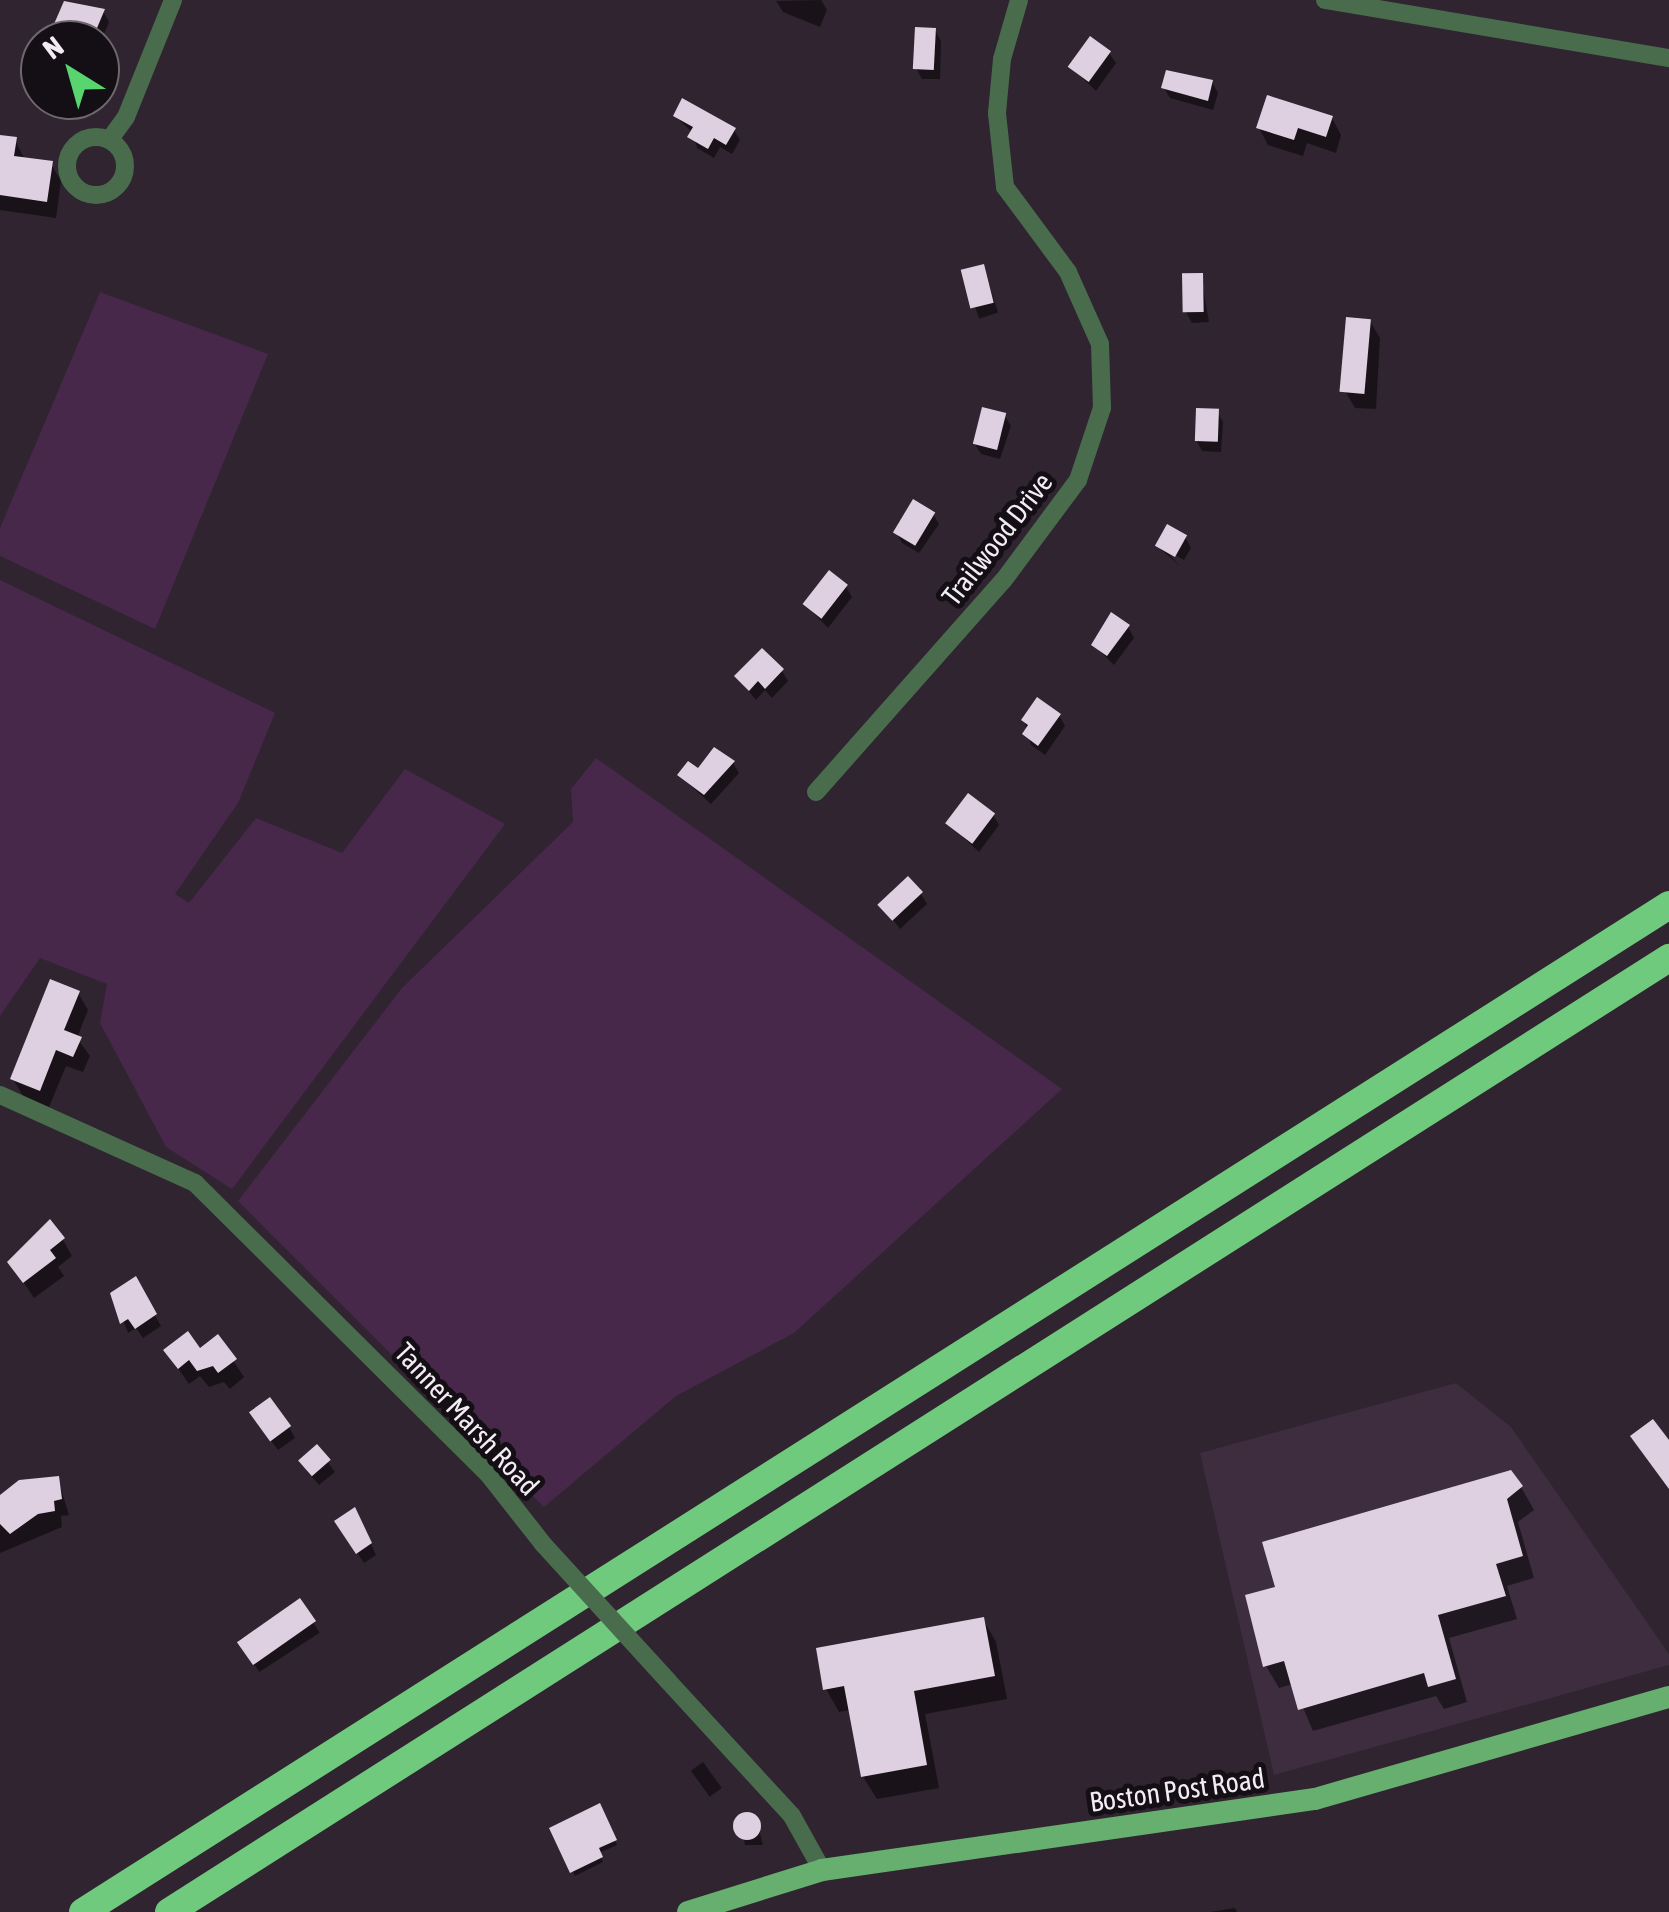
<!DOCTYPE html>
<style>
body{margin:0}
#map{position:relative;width:1669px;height:1912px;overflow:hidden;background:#2f2430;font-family:"Asap Condensed",sans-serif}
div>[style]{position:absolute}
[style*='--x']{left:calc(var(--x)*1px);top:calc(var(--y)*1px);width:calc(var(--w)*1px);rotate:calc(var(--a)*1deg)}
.built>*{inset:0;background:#3d2d3e}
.green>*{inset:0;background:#47284b}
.shadow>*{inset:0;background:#0007;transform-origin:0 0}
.building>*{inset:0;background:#ded0e0;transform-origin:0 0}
.round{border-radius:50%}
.minor>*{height:18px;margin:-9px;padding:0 9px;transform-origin:9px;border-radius:9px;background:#496c4d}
.minor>.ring{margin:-9px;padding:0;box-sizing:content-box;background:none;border:18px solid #496c4d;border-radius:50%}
.major>*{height:22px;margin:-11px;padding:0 11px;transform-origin:11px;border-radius:11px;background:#66af6f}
.highway>*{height:28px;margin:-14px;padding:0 14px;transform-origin:14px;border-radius:14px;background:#70ca7d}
.minor-bridge>*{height:18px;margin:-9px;padding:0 9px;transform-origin:9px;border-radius:9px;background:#496c4d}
span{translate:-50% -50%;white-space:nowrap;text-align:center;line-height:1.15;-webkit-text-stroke:10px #140f14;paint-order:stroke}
.street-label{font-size:28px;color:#f3ecf4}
.north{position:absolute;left:20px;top:20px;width:100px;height:100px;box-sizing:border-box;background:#140f14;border:2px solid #6d676e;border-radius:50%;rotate:323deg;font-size:28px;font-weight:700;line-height:40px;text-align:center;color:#f3ecf4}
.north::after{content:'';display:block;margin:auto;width:35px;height:45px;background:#58d56f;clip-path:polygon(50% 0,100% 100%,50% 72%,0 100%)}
</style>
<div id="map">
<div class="built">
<div style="clip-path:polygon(1456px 1383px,1511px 1427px,1669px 1654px,1669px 1665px,1274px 1775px,1200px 1453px)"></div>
</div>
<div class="green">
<div style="clip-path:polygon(100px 292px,268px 354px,155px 629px,0 556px,0 528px)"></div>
<div style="clip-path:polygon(0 580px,275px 713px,238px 803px,175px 894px,189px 903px,256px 818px,342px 853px,405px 769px,505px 824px,232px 1189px,166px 1147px,100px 1023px,107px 984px,40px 958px,0 1016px)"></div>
<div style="clip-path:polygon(596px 758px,1062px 1089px,794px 1333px,676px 1396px,544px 1507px,238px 1201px,402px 988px,573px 822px,571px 789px)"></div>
</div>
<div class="shadow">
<div style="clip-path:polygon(821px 0,827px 10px,820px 27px,783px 12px,776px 1px)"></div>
<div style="clip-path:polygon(103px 11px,109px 22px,100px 44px,59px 40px,54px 31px)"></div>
<div style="clip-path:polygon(935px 30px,941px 41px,940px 79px,922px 79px,916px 68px)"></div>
<div style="clip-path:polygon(1109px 53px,1116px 63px,1096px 91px,1071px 67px)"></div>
<div style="clip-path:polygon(1212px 82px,1218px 93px,1213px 110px,1170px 98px,1164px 88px)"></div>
<div style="clip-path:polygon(675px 116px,734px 130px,740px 140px,732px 154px,720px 147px,714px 158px,697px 148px,693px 133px)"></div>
<div style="clip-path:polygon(1332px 118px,1341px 135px,1336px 153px,1307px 143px,1303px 156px,1268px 145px,1259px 128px)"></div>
<div style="clip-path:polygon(0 138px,15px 140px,25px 160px,51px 164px,61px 181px,56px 218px,0 210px)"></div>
<div style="left:983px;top:266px;width:49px;height:20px;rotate:72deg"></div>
<div style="clip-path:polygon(1201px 276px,1209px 322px,1192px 323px,1186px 312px)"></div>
<div style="clip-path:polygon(1370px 321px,1380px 338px,1376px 409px,1355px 408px,1345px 391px)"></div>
<div style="clip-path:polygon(1217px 412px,1223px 422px,1221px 452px,1202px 451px,1196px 440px)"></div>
<div style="clip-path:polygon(1004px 415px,1011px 426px,1000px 459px,981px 454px,975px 444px)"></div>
<div style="clip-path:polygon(933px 514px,939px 524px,919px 553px,902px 543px,896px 532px)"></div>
<div style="clip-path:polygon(1185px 537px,1191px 548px,1184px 560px,1162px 547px,1180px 566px,1157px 546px)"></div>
<div style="clip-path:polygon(846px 587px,852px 597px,828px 628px,805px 604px)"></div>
<div style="clip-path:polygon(1128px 627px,1134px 638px,1114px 665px,1094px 645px)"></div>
<div style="clip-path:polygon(782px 671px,788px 681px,772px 698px,765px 690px,756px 700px,737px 677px)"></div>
<div style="clip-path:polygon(1059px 715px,1065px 726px,1045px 755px,1031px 745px,1024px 720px)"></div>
<div style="clip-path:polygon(733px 763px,739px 773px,711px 804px,680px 776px)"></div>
<div style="clip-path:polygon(993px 815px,999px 825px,979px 852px,949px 824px)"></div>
<div style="clip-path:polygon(921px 894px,927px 904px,900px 929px,882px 905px)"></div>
<div style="clip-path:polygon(78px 993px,88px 1010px,77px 1038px,90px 1056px,83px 1072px,66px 1066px,49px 1107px,23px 1096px,13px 1079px)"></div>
<div style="clip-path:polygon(63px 1240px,72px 1256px,58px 1267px,64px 1276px,34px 1298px,10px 1262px)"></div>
<div style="clip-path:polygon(135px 1280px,161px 1326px,143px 1338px,136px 1328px,128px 1333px,113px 1294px)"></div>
<div style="clip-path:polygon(218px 1338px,244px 1377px,230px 1389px,224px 1382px,209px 1387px,200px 1376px,189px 1384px,166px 1351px,200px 1352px)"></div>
<div style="clip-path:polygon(258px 1423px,289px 1427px,295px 1438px,278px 1450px)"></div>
<div style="clip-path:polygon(317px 1447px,335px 1472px,319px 1485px,307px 1471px)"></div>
<div style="clip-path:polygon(58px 1479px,69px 1515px,61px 1516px,62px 1527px,0 1553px,0 1498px)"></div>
<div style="clip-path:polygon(1521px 1487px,1534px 1510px,1518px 1522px,1534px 1578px,1507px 1586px,1517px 1619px,1449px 1638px,1467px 1702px,1444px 1709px,1436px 1696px,1313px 1731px,1293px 1684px,1279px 1688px,1266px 1666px,1278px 1588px)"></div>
<div style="clip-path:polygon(360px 1520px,376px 1555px,364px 1563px,343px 1532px)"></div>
<div style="left:299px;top:1601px;width:38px;height:72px;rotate:57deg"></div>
<div style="clip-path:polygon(983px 1619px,996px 1642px,1007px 1699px,925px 1714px,939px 1788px,877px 1799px,863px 1777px,851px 1710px,839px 1712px,826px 1689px)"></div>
<div style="left:703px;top:1762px;width:32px;height:15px;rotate:54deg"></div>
<div style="clip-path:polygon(599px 1807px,617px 1845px,599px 1853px,603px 1862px,575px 1876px,552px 1829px)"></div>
<div style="clip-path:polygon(740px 1818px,756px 1819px,763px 1845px,745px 1845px)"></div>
<div style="clip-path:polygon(1235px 1908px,1237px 1912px,1210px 1912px)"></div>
</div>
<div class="building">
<div style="clip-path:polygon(64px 1px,105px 9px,92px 40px,51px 31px)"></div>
<div style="left:915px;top:27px;width:21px;height:42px;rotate:3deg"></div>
<div style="left:1090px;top:36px;width:26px;height:38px;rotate:36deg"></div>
<div style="clip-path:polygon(1166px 70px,1213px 80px,1208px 101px,1161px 88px)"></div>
<div style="clip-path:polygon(1267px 95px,1333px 116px,1326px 137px,1298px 128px,1294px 140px,1256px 128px)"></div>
<div style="clip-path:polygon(682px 98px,736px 128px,726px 145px,714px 138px,708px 149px,687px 137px,693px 127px,673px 116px)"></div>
<div style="clip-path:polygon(0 135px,17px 137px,14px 156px,53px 161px,47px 202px,0 195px)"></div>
<div style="left:984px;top:264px;width:40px;height:24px;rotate:76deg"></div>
<div style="left:1203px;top:273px;width:39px;height:21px;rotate:89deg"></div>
<div style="left:1346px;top:317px;width:25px;height:75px;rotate:5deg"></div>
<div style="left:982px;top:407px;width:25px;height:38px;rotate:14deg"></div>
<div style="left:1196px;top:408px;width:23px;height:33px;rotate:2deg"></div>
<div style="left:913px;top:499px;width:26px;height:39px;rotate:31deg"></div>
<div style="left:1167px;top:524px;width:23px;height:25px;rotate:29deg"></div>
<div style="left:829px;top:570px;width:24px;height:43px;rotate:38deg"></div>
<div style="clip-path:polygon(1111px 612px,1130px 625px,1107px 656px,1091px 645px)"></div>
<div style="clip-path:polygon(762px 648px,784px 669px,765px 689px,758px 681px,749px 691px,734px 676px)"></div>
<div style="clip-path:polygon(1037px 697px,1061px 714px,1038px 746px,1022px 734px,1028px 725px,1021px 720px)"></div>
<div style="clip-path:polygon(714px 747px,735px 761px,704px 795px,677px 775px,688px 761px,698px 768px)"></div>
<div style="left:968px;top:793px;width:34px;height:38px;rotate:37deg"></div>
<div style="left:908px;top:876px;width:22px;height:42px;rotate:47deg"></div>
<div style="clip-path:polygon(50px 979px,80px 991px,64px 1030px,82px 1037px,73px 1057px,56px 1050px,40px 1091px,10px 1079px)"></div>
<div style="clip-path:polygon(50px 1219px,65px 1238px,50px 1250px,56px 1258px,23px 1283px,7px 1262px)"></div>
<div style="clip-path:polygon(136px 1276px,157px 1314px,135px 1329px,128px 1319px,120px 1324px,110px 1293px)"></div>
<div style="clip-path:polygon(188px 1331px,200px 1348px,218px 1334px,237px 1359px,218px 1373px,213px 1366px,197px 1371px,189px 1360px,178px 1369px,163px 1350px)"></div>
<div style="left:270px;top:1397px;width:36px;height:26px;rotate:54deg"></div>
<div style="clip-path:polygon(1653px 1419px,1669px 1440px,1669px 1489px,1630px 1436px)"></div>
<div style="left:317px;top:1444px;width:21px;height:25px;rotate:49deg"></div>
<div style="clip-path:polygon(1511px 1470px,1523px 1486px,1507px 1499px,1523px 1556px,1496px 1564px,1506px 1596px,1438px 1615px,1456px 1679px,1428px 1687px,1424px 1673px,1298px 1710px,1284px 1661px,1263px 1667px,1245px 1595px,1275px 1587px,1262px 1542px)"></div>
<div style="clip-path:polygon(59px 1476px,62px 1499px,54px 1501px,55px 1511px,38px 1514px,10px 1534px,0 1524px,0 1495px,19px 1480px)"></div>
<div style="clip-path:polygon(355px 1507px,372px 1543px,356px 1554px,334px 1521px)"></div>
<div style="left:300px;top:1598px;width:28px;height:77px;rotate:55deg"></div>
<div style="clip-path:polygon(984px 1617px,995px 1676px,914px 1691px,927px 1765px,861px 1777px,844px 1686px,823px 1690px,816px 1648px)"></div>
<div style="clip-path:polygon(600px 1803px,617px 1840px,599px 1848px,603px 1857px,570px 1873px,549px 1828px)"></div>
<div class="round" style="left:733px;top:1812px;width:28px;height:28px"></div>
</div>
<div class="minor">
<div style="--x:1325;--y:0;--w:349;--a:9.6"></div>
<div class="ring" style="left:67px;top:137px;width:40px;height:40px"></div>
<div style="--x:110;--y:139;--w:27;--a:-54"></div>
<div style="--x:126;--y:117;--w:126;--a:-68.1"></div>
<div style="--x:816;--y:792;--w:282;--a:-48.5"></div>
<div style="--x:1003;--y:581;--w:126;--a:-53.4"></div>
<div style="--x:1078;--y:480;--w:76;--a:-71.6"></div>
<div style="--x:1102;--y:408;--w:64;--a:-91.8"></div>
<div style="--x:1100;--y:344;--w:79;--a:-114"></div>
<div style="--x:1068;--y:272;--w:106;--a:-126.5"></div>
<div style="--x:1005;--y:187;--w:74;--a:-96.2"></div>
<div style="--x:997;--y:113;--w:54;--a:-84.7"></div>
<div style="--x:1002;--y:59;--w:61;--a:-73.9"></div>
<div style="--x:0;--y:1095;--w:214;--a:24.3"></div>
<div style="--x:195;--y:1183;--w:413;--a:44.8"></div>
<div style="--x:488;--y:1474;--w:89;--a:51.8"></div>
<div style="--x:668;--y:1681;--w:183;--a:47.4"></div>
<div style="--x:792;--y:1816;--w:62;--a:60.9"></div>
</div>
<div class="major">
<div style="--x:688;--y:1912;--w:140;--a:-17.4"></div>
<div style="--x:822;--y:1870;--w:498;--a:-8.2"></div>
<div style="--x:1315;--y:1799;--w:368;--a:-16.1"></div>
</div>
<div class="highway">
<div style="--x:83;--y:1912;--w:1879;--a:-32.41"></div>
<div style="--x:169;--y:1912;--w:1778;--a:-32.46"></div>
</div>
<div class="minor-bridge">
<div style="--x:543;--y:1544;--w:185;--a:47.6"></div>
</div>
<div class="street-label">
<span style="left:997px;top:539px;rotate:-52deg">Trailwood Drive</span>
<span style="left:467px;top:1419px;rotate:47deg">Tanner Marsh Road</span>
<span style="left:1177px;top:1790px;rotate:-8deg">Boston Post Road</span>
</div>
<div class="north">N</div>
</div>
